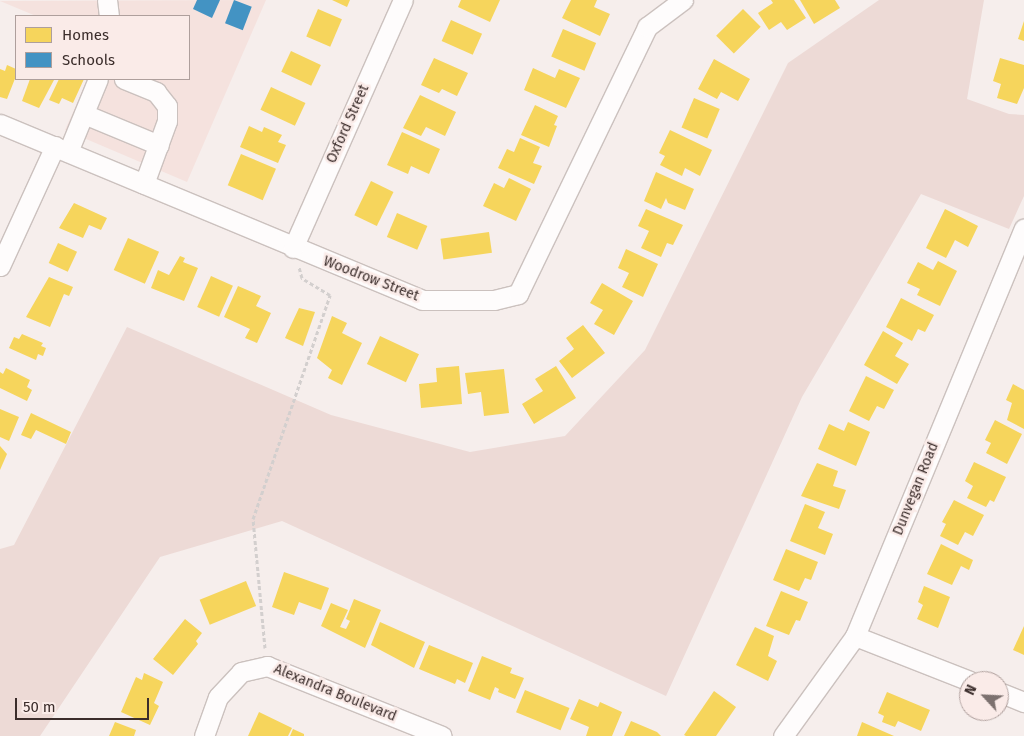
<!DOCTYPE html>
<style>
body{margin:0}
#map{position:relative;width:1024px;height:736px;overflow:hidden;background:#f6eeec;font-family:"Fira Sans",sans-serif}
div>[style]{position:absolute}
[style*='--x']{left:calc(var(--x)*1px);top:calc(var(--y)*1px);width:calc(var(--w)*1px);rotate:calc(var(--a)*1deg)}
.built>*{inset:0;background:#f5e2de}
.green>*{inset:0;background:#eddad6}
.homes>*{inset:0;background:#f6d55c;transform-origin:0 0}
.schools>*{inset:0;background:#4393c3;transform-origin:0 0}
.path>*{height:3px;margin-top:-1.5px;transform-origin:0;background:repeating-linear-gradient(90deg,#d3cfce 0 4px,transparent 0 6.5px)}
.roads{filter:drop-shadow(1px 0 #cbc1be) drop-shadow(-1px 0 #cbc1be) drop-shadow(0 1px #cbc1be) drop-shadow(0 -1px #cbc1be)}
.minor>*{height:19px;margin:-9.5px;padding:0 9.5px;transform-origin:9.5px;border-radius:9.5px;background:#fefcfc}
span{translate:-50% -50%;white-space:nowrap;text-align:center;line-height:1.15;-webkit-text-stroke:5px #faebe8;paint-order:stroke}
.street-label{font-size:14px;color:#3b2d2b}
.legend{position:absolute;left:15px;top:15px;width:175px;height:65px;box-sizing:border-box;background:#faebe8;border:1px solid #ae9f9c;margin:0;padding:6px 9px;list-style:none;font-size:15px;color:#3b2d2b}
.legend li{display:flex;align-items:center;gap:10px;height:25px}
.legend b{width:25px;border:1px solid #ae9f9c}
.north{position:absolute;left:959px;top:671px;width:50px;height:50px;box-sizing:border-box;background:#faebe8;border:1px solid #ae9f9c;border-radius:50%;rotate:295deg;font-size:14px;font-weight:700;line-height:20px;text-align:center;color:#3b2d2b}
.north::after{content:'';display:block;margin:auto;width:18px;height:22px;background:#7c716f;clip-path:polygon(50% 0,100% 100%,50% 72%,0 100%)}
.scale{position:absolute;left:15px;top:698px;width:134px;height:22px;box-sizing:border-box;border:2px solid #3b2d2b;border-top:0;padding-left:6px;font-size:15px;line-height:18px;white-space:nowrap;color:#3b2d2b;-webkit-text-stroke:4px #faebe8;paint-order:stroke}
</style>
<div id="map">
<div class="built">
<div style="clip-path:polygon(266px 0,187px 182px,65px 130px,88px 79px,189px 79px,189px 16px,36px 16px,0 1px)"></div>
</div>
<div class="green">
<div style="clip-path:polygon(879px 0,984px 0,967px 99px,1009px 114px,1024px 115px,1024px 196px,1009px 229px,921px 194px,802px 397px,666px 696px,282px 521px,160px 557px,40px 736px,0 736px,0 549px,14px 545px,127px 327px,331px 415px,470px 452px,565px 436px,645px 350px,788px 63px)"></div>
</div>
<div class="homes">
<div style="clip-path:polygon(332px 0,350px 0,347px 7px)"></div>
<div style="clip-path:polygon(461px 0,500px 0,490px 22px,458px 7px)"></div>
<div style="clip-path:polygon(571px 0,597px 0,594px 7px,610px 14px,600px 36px,562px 18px)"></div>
<div style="clip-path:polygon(771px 0,794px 0,806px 18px,787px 30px,781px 22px,769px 30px,758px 13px,773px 3px)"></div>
<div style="clip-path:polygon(800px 0,835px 0,840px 8px,814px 24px)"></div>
<div style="left:318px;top:9px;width:26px;height:30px;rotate:23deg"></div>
<div style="left:743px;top:9px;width:25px;height:38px;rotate:45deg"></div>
<div style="left:451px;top:20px;width:34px;height:23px;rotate:24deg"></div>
<div style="clip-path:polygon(1024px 21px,1024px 41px,1018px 39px)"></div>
<div style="left:563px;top:29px;width:36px;height:30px;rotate:23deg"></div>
<div style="left:291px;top:51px;width:33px;height:23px;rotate:25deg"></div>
<div style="clip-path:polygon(434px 58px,468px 73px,457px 96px,442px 89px,439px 93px,421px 85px)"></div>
<div style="clip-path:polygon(1000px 58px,1024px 65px,1024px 88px,1017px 104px,997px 98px,1001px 84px,993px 81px)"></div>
<div style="clip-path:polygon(714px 59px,750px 79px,738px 101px,721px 92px,717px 99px,698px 89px)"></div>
<div style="clip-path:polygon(7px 65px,16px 69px,16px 76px,7px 99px,0 97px,0 69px,5px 71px)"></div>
<div style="clip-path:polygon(533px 68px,555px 78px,559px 69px,580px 78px,566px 108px,524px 90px)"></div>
<div style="clip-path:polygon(30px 79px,54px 80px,39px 108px,22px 101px)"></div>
<div style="clip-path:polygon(59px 79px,84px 79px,73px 103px,62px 98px,59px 104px,49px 100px)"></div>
<div style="left:271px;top:87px;width:38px;height:25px;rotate:25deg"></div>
<div style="clip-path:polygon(420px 95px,456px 112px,445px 136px,426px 127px,421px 136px,403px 128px)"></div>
<div style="left:694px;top:98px;width:28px;height:32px;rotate:23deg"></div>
<div style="clip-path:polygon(535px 105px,558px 116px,554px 125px,557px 126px,549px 147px,521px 135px)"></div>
<div style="clip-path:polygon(249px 126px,262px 132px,264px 127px,282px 135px,278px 142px,286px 145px,278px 163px,240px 147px)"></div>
<div style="clip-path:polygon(670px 130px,712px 150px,700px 176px,685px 168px,682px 176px,660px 165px,665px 156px,659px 153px)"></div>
<div style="clip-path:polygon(402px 132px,440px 149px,429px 174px,411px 166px,408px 174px,387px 165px)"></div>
<div style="clip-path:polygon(520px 138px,540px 147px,533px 163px,542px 166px,534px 184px,498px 168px,507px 149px,514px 152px)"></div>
<div style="left:241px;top:154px;width:38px;height:34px;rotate:23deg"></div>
<div style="clip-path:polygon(656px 172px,694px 189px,685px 210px,668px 203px,666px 198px,661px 209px,644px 201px)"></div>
<div style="clip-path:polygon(509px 178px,531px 189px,516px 221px,483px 206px,494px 183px,504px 188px)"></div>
<div style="left:371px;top:181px;width:25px;height:38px;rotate:26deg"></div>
<div style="clip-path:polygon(74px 203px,107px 218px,101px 230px,89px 225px,83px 238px,59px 228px)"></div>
<div style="clip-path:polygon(646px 209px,683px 225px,673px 245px,667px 243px,661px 257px,641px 248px,649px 231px,638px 226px)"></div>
<div style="clip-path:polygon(945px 209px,978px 226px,968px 247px,955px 240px,946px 258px,926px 248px)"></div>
<div style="left:397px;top:213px;width:33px;height:26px;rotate:23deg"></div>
<div style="left:489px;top:232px;width:21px;height:49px;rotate:82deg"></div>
<div style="left:128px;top:238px;width:34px;height:35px;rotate:24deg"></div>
<div style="left:58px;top:243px;width:21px;height:22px;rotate:25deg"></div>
<div style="clip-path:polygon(626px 249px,658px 264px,643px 297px,622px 287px,629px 273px,618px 268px)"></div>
<div style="clip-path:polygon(180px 256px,185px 258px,183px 262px,198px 268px,184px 301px,151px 288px,158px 270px,169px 275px)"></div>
<div style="clip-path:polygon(938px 261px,957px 271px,940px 306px,917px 295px,920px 289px,907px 283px,918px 262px,933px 270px)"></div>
<div style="left:211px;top:276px;width:24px;height:34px;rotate:24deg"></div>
<div style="clip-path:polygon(49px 277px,73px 287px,69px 296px,64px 294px,50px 327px,26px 317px)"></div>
<div style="clip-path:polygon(602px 283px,633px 301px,614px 335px,594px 324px,603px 310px,590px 303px)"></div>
<div style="clip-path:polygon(238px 286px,261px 296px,256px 306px,271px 313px,257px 343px,245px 338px,250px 329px,224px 317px)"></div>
<div style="clip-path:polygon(901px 298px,934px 315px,925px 332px,918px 329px,912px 341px,886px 327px)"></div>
<div style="clip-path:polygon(299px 308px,315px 312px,303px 346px,285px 338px)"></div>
<div style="clip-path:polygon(332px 316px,347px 323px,342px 333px,362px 343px,342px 385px,328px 378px,332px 370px,317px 358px)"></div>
<div style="clip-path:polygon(583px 325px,605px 353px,572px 378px,559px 361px,574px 349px,566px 338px)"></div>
<div style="clip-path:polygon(883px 331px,903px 343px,895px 356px,909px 364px,897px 384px,864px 365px)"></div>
<div style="clip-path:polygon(22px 334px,43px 343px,41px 346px,46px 348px,43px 356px,38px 354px,36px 360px,9px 348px,14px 337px,19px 339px)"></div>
<div style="left:380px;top:336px;width:43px;height:31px;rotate:25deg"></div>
<div style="clip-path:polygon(459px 366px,462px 404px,421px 408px,419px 384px,437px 382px,436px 368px)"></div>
<div style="clip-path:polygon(556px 366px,576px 398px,534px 424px,522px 404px,543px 391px,535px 379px)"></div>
<div style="clip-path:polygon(6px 368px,30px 380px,27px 387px,32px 390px,27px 401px,0 388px,0 372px,3px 374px)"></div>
<div style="clip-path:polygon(504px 369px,509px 413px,484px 416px,481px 392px,468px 394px,465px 373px)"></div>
<div style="clip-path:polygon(866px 376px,894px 390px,884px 409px,877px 406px,869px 421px,849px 411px)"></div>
<div style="clip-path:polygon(1013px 384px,1024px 390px,1024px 429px,1007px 420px,1012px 403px,1006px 400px)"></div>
<div style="clip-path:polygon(0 409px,19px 417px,9px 441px,0 437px)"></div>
<div style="clip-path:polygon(31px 413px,71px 432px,66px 444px,36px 430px,31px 439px,21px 435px)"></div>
<div style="clip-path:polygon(995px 420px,1022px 434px,1007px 464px,986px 453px,991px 443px,985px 440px)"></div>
<div style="clip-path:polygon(848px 422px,870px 432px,856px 466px,818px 449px,829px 424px,844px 431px)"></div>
<div style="clip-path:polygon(0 446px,7px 454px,0 470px)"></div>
<div style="clip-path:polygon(974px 462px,1006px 477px,994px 502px,990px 500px,986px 507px,967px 498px,973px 486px,965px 481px)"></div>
<div style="clip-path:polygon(817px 463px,838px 471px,833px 486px,846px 490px,839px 509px,801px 496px)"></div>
<div style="clip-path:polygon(954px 500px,984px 515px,973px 536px,965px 532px,958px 545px,940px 536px,946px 524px,942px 522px)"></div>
<div style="clip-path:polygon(805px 504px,825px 512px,818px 528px,833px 534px,825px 555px,790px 541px)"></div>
<div style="clip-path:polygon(941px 544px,973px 560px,969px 570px,961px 566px,952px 585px,927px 574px)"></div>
<div style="clip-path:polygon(786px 549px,818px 562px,811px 580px,805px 578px,799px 591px,773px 580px)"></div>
<div style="clip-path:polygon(284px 572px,329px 588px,321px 610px,299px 602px,294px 615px,272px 607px)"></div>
<div style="left:246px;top:581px;width:27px;height:50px;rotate:68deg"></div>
<div style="clip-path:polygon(924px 586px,950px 597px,938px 628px,917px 619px,923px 605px,918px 602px)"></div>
<div style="clip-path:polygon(781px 591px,808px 602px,800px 621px,796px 620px,789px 635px,766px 626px)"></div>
<div style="clip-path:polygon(354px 599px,381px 610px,365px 648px,321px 626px,331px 603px,348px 610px,340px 627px,346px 629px,350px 621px,346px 619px)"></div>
<div style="clip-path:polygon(185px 619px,202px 633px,196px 641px,198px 644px,173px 675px,153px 659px)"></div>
<div style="clip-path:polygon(380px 622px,425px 642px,414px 668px,371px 645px)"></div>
<div style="clip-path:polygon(1024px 626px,1024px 655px,1013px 650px)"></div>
<div style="clip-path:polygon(755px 627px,774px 636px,768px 656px,777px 661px,768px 681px,736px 665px)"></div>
<div style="clip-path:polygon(429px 645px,473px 663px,465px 683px,457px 679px,455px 684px,419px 669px)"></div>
<div style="clip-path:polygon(482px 656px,512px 668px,510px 673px,524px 678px,515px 699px,498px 692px,499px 689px,495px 687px,490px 700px,468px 691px)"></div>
<div style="clip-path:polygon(144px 673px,163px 682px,154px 703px,159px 706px,150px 725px,121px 712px,136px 677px,142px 680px)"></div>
<div style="left:525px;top:690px;width:48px;height:24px;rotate:22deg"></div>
<div style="clip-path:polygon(714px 691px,736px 707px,716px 736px,686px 736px,684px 735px)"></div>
<div style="clip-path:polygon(887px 692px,930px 710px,921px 731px,898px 721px,895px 727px,882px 722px,884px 716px,878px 713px)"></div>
<div style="clip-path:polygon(579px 699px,598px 707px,600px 702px,622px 712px,612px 736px,586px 736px,589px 727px,570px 719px)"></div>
<div style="clip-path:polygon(259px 712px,292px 728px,288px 736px,248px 736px)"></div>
<div style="clip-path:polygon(631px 721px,657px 732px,661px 736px,624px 736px)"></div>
<div style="clip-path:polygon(115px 722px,136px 730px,134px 736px,109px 736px)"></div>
<div style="clip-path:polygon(862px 722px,894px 736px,857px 736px)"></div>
<div style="clip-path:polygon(293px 729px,304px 734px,304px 736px,290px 736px)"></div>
</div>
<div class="schools">
<div style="clip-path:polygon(197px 0,220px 0,212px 18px,193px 9px)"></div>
<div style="left:234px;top:0;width:19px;height:25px;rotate:21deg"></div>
</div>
<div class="path">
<div style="--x:265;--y:648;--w:130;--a:-95.3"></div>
<div style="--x:253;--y:519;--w:237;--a:-71"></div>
<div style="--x:330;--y:295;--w:33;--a:-149"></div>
<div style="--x:302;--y:278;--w:11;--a:-105"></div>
</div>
<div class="roads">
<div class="minor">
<div style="--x:107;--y:0;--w:16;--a:83"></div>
<div style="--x:124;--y:79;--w:35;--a:22"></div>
<div style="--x:156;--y:92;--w:18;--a:52"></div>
<div style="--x:167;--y:106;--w:15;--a:90"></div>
<div style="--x:167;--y:121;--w:67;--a:110.1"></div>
<div style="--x:84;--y:114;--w:81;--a:22.5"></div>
<div style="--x:0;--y:124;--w:457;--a:22.6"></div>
<div style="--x:422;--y:300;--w:72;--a:0"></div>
<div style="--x:494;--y:300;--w:25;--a:-14"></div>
<div style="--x:518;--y:294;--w:297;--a:-64.2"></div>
<div style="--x:647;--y:27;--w:45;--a:-36.9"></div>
<div style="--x:68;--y:152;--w:79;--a:-67.7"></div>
<div style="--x:293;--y:248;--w:271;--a:-66.1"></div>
<div style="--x:0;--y:266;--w:132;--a:-65.4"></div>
<div style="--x:855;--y:636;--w:123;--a:21.4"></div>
<div style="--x:999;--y:692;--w:27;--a:22"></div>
<div style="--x:204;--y:736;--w:41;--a:-70.3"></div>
<div style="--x:218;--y:697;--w:34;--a:-47"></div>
<div style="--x:241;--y:672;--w:27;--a:-13"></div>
<div style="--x:267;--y:666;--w:188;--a:21.8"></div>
<div style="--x:783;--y:736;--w:123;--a:-54.2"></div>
<div style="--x:855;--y:636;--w:441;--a:-67.5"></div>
</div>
</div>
<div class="street-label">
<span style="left:348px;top:124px;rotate:-66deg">Oxford Street</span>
<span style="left:371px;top:279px;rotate:21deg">Woodrow Street</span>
<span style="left:916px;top:489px;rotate:-68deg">Dunvegan Road</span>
<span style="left:335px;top:693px;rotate:22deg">Alexandra Boulevard</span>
</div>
<ul class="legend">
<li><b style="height:14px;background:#f6d55c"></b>Homes</li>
<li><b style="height:14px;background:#4393c3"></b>Schools</li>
</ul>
<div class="north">N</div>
<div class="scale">50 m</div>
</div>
